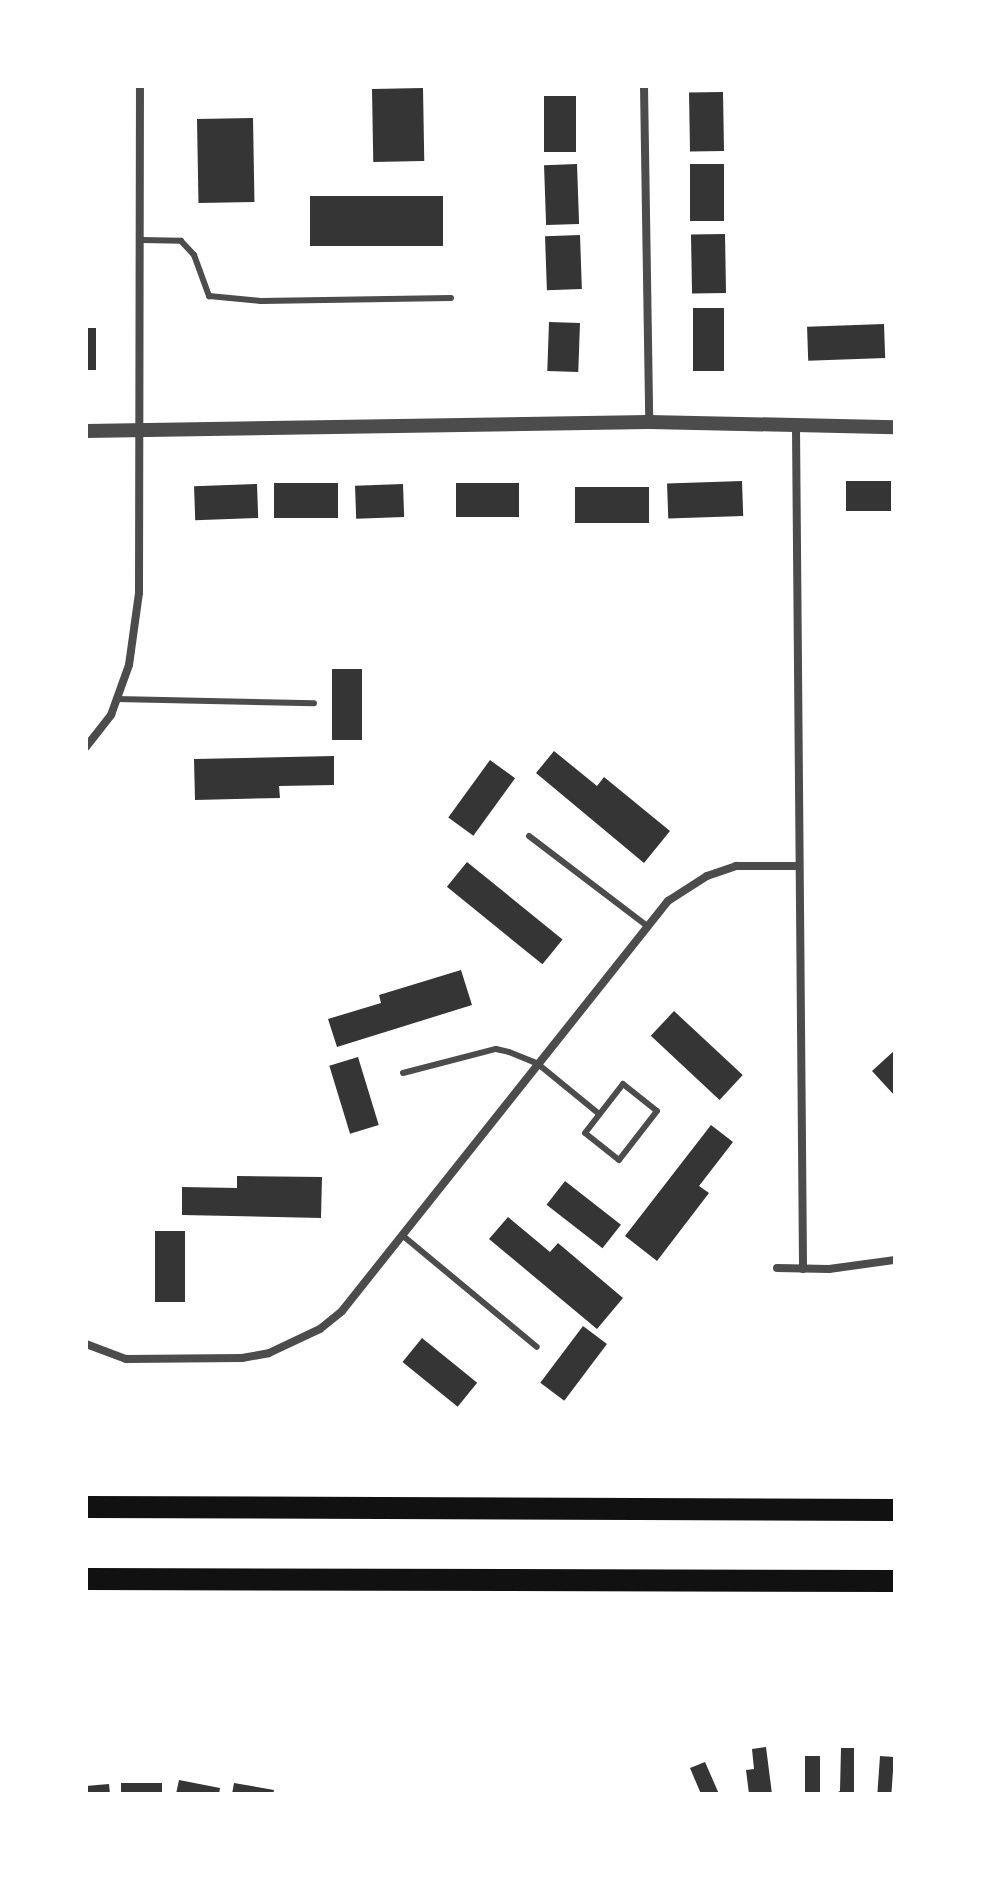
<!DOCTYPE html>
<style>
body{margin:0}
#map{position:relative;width:981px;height:1880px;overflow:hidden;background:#fff;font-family:"IBM Plex Sans",sans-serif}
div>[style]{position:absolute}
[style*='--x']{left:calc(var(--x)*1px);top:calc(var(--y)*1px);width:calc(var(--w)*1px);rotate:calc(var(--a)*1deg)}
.building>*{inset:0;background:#353535;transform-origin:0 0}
.service>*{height:6px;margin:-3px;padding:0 3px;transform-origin:3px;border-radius:3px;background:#4c4c4c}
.minor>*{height:8px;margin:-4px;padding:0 4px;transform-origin:4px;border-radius:4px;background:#4c4c4c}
.tertiary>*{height:14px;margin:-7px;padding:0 7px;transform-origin:7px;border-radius:7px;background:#4c4c4c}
.motorway>*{height:22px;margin:-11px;padding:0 11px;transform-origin:11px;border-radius:11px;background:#111}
span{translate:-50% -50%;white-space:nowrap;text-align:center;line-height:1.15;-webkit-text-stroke:8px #fff;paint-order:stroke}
.frame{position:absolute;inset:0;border:88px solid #fff;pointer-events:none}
</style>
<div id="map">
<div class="building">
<div style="left:423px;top:88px;width:73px;height:51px;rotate:89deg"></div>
<div style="left:723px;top:92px;width:59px;height:34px;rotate:89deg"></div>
<div style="left:544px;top:96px;width:32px;height:56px"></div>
<div style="left:253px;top:118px;width:84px;height:56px;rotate:89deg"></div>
<div style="left:577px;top:164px;width:60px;height:33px;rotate:88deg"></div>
<div style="left:690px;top:164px;width:34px;height:57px"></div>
<div style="left:443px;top:196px;width:50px;height:133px;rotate:90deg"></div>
<div style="left:725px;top:234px;width:59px;height:34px;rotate:89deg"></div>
<div style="left:580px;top:235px;width:54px;height:35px;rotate:88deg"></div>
<div style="left:724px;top:308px;width:63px;height:31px;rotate:90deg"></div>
<div style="left:549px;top:322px;width:31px;height:49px;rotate:2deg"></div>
<div style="left:884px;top:324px;width:34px;height:77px;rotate:88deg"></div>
<div style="left:86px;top:328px;width:10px;height:42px"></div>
<div style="left:742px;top:481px;width:35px;height:75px;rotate:88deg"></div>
<div style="left:891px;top:481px;width:30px;height:45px;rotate:90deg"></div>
<div style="left:338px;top:483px;width:35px;height:64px;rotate:90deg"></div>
<div style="left:519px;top:483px;width:34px;height:63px;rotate:90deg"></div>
<div style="left:257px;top:484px;width:34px;height:63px;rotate:88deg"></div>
<div style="left:403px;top:484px;width:33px;height:48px;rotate:88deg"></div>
<div style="left:575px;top:487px;width:74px;height:36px"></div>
<div style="left:332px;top:669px;width:30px;height:71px"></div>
<div style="clip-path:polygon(554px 751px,597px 786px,604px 777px,670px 831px,644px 863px,536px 773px)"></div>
<div style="clip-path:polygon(334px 756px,334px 785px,279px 786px,280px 798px,195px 800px,194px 759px)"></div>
<div style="left:490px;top:760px;width:31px;height:71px;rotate:36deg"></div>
<div style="left:467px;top:862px;width:123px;height:32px;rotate:39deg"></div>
<div style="clip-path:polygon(461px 970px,472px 1005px,337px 1047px,328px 1019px,381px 1003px,379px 995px)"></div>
<div style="left:674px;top:1011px;width:94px;height:34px;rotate:43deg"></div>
<div style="clip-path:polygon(895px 1050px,895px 1096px,872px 1071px)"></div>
<div style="left:358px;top:1057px;width:71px;height:30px;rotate:73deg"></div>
<div style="clip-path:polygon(711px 1125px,733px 1142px,699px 1186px,709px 1193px,657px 1261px,625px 1236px)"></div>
<div style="clip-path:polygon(237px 1176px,322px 1177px,321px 1218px,182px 1215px,182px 1187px,237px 1188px)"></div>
<div style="left:565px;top:1181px;width:71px;height:30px;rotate:38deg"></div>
<div style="clip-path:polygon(508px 1217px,550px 1252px,558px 1243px,623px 1298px,597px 1329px,489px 1239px)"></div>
<div style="left:155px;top:1231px;width:30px;height:71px"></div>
<div style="left:583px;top:1326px;width:30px;height:71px;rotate:37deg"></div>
<div style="left:422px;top:1338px;width:71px;height:31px;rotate:39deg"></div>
<div style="clip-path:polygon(766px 1747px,772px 1794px,749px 1794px,746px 1770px,754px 1769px,752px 1749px)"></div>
<div style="clip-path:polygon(841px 1748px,854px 1748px,854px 1794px,834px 1794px,840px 1791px)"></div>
<div style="left:805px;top:1756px;width:15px;height:38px"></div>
<div style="left:880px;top:1756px;width:14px;height:38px;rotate:4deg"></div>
<div style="clip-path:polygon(705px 1762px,719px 1794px,701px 1794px,690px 1768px)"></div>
<div style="clip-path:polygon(179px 1780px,220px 1788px,219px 1794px,176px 1794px)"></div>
<div style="left:121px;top:1783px;width:41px;height:11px"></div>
<div style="clip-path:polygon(234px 1783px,274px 1790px,273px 1794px,232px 1794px)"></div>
<div style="clip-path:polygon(109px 1784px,110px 1794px,86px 1794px,86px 1786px)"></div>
</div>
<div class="service">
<div style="--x:142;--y:240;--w:39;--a:1"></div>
<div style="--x:181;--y:241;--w:19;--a:47"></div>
<div style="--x:194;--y:255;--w:44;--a:69.9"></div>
<div style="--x:209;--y:296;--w:52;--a:5.5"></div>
<div style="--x:261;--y:301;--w:190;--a:-0.9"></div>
<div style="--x:116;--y:699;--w:198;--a:1.2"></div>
<div style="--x:529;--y:836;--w:148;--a:37.3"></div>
<div style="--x:403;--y:1073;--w:96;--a:-14.5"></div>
<div style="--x:496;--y:1049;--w:13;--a:13"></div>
<div style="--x:509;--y:1052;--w:31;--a:22"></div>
<div style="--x:538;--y:1064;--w:79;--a:39.3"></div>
<div style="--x:623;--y:1084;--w:43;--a:38.5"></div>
<div style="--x:657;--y:1111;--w:62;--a:127.8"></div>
<div style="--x:619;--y:1160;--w:43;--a:-141.5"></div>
<div style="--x:585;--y:1133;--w:62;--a:-52.2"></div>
<div style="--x:402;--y:1235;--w:175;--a:39.7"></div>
</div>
<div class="minor">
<div style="--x:644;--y:86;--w:336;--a:89.1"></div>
<div style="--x:796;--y:428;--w:841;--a:89.52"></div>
<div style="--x:86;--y:747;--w:41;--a:-52"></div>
<div style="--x:111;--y:715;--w:53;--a:-70.2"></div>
<div style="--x:129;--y:665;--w:73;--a:-82.1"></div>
<div style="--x:139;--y:593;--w:507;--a:-89.89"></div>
<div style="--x:777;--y:1268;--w:52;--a:1.1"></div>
<div style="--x:829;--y:1269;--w:67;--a:-7.8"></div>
<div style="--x:86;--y:1344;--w:43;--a:20.6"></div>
<div style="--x:126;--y:1359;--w:116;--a:-0.5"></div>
<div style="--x:242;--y:1358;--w:27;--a:-10"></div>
<div style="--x:269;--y:1353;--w:56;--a:-25.2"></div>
<div style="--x:320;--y:1329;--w:28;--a:-39"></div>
<div style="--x:342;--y:1311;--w:524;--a:-51.51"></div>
<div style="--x:668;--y:901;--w:46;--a:-32.7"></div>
<div style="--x:707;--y:876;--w:31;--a:-19"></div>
<div style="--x:736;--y:866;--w:61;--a:0"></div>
</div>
<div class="tertiary">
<div style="--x:86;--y:431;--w:563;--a:-0.92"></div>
<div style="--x:649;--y:422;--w:246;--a:1.2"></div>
</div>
<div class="motorway">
<div style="--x:86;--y:1507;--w:809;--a:0.21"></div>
<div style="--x:86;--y:1579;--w:809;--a:0.14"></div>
</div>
<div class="frame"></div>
</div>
